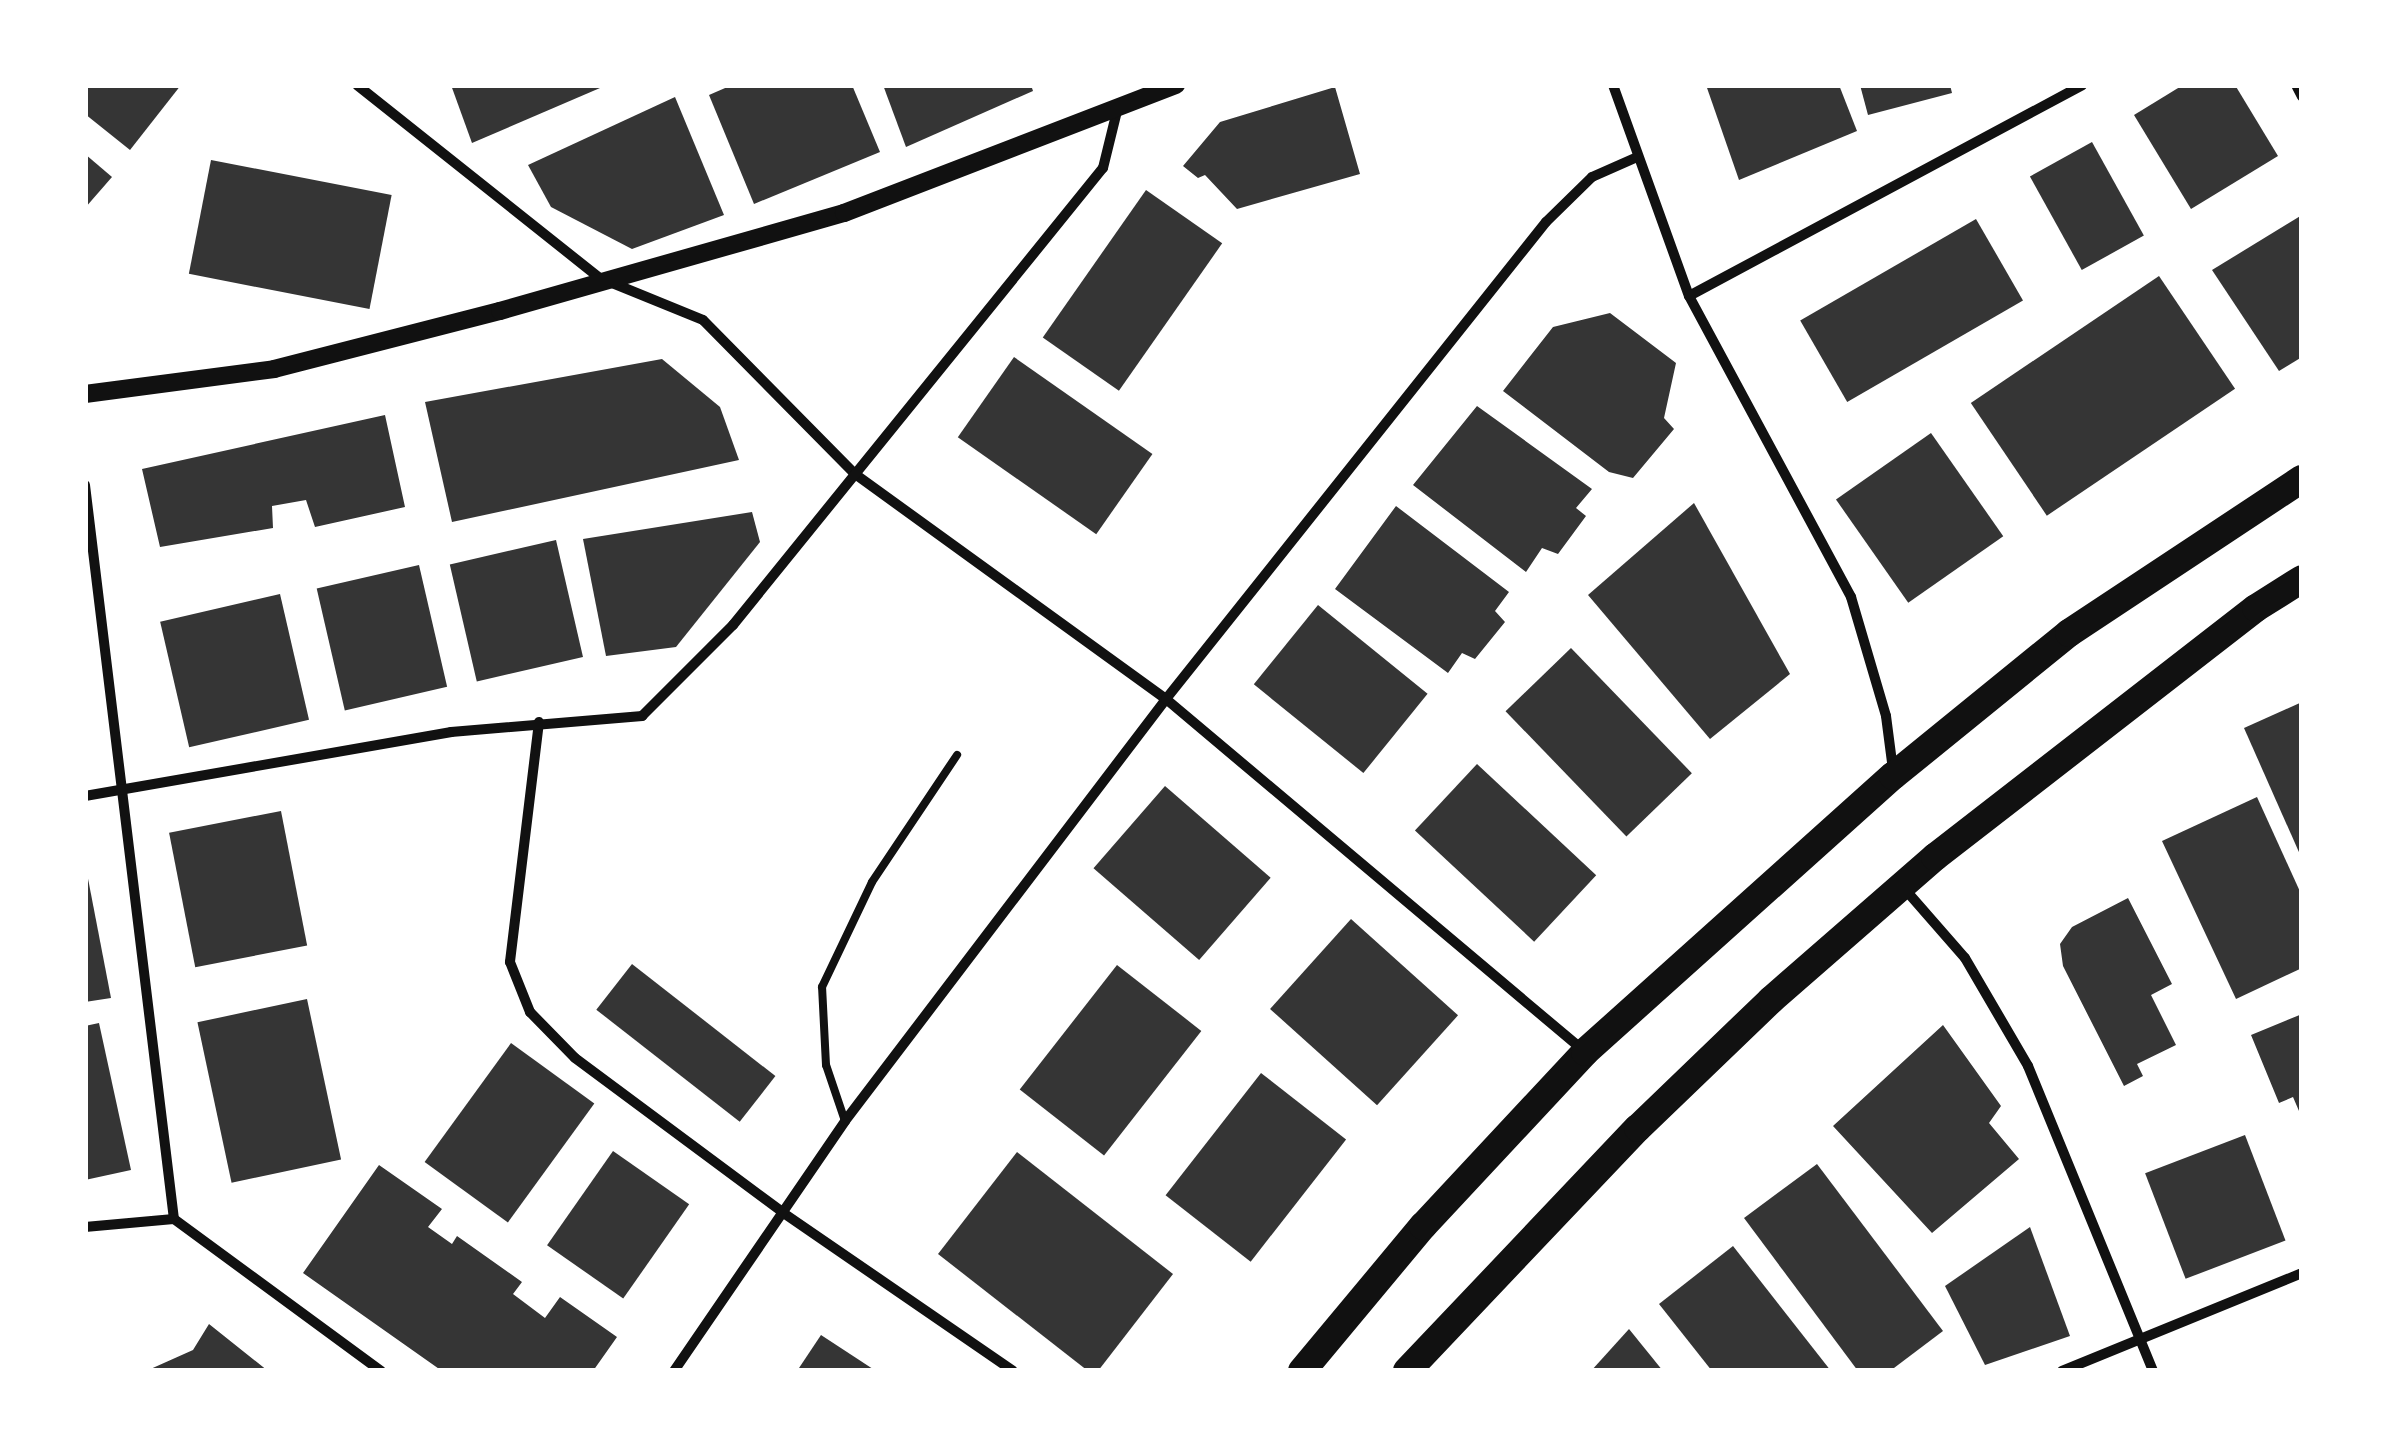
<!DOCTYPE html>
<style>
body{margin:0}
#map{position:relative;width:2387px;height:1456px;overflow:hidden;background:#fff;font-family:"Archivo Narrow",sans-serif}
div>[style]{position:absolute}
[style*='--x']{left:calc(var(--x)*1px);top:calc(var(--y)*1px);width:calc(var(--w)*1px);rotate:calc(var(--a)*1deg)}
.building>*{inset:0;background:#353535;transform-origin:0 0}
.service>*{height:8px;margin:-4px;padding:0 4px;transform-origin:4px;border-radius:4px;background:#111}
.minor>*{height:10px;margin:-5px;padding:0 5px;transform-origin:5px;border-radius:5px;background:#111}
.tertiary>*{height:18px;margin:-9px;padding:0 9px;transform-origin:9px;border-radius:9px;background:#111}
.trunk>*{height:28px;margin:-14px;padding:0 14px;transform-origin:14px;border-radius:14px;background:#111}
span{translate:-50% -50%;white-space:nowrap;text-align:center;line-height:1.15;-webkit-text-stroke:10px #fff;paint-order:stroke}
.frame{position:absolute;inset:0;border:88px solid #fff;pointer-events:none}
</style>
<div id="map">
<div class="building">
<div style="clip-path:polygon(85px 85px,181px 85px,130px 150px,85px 114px)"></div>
<div style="clip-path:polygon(451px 85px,607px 85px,472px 143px)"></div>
<div style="clip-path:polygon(732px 85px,852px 85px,880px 152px,754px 204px,709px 95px)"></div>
<div style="clip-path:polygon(883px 85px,1031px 85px,1033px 91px,906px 147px)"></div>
<div style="clip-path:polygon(1706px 85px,1839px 85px,1857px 131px,1739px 180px)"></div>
<div style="clip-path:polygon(1860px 85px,1950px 85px,1952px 93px,1868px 115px)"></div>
<div style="clip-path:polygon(2183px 85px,2235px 85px,2278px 156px,2191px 209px,2134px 115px)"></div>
<div style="clip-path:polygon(1335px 87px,1360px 174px,1237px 209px,1205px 175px,1198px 178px,1183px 166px,1220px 122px)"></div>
<div style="clip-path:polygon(675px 97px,724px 215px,632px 249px,551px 207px,528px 165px)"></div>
<div style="left:2092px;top:142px;width:107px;height:71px;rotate:61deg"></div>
<div style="clip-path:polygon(85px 154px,112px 177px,85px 208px)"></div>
<div style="left:211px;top:160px;width:184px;height:116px;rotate:11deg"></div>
<div style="left:1146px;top:190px;width:93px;height:180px;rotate:35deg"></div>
<div style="clip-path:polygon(2302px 215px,2302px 357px,2279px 371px,2212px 270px)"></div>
<div style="left:1976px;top:219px;width:94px;height:203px;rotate:60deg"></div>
<div style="left:2159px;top:276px;width:136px;height:227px;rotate:56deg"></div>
<div style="clip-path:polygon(1610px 313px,1676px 363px,1664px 418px,1674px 429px,1633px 478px,1609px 472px,1503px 391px,1553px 327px)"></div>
<div style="left:1014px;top:357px;width:169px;height:98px;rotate:35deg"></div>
<div style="clip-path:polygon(662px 359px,720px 407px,739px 460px,452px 522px,425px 402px)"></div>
<div style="clip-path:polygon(1477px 406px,1592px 489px,1576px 508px,1586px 516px,1558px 554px,1542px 548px,1526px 572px,1413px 485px)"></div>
<div style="clip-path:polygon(385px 415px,405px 507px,315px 527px,306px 500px,272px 506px,273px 528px,160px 547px,142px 469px)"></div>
<div style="left:1931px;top:433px;width:126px;height:116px;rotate:55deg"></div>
<div style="clip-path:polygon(1694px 503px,1790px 674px,1710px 739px,1588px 595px)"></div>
<div style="clip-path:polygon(1396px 506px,1509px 592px,1495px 611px,1505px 622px,1475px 659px,1462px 653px,1448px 673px,1335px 589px)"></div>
<div style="clip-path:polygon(752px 512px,760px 542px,676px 647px,606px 656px,583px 539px)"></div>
<div style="left:556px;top:540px;width:120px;height:109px;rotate:77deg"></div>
<div style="left:419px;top:565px;width:125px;height:105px;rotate:77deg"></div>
<div style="left:280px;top:594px;width:129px;height:123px;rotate:77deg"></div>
<div style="left:1318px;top:605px;width:141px;height:102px;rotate:39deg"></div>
<div style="left:1571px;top:648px;width:174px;height:91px;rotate:46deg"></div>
<div style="clip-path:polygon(2302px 702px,2302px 859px,2244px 728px)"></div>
<div style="left:1477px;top:764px;width:163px;height:91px;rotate:43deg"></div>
<div style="left:1165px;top:786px;width:140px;height:109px;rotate:41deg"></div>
<div style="clip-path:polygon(2257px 797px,2302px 896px,2302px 968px,2236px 999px,2162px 841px)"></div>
<div style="left:281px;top:811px;width:137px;height:114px;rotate:79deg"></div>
<div style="clip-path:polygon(85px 863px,111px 998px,85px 1002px)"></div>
<div style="clip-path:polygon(2128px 898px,2172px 984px,2151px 995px,2176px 1045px,2137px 1064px,2143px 1076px,2124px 1086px,2063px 966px,2060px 944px,2072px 927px)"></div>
<div style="left:1351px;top:919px;width:144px;height:121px;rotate:42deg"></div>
<div style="left:632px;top:964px;width:182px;height:58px;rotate:38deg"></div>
<div style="left:1117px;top:965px;width:107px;height:158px;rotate:38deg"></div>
<div style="left:307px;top:999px;width:164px;height:112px;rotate:78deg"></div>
<div style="clip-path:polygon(2302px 1014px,2302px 1118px,2293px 1097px,2279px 1103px,2251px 1035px)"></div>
<div style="clip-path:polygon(99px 1023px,131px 1170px,85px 1180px,85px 1026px)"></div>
<div style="clip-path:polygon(1943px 1025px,2001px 1106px,1989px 1123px,2019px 1159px,1932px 1233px,1833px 1126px)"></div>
<div style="left:511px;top:1043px;width:103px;height:147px;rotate:36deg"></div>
<div style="left:1261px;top:1073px;width:108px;height:155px;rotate:38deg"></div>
<div style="left:2245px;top:1135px;width:113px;height:107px;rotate:69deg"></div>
<div style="left:613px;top:1151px;width:93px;height:115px;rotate:35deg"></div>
<div style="clip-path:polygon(1017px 1152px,1173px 1274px,1098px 1371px,1088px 1371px,938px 1254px)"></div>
<div style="clip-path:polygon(1817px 1164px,1943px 1331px,1890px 1371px,1858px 1371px,1744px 1218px)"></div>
<div style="clip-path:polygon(379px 1165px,442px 1209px,428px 1227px,452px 1244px,457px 1236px,522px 1282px,513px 1294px,545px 1318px,560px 1297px,617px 1337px,593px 1371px,442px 1371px,303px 1273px)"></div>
<div style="clip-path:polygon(2030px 1227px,2070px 1336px,1985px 1365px,1945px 1286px)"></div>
<div style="clip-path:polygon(1733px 1246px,1831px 1371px,1712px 1371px,1659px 1304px)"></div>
<div style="clip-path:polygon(209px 1324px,268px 1371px,146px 1371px,193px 1350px)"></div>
<div style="clip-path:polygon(1629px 1329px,1663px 1371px,1591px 1371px)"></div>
<div style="clip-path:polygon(821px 1335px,876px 1371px,797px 1371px)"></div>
</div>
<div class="service">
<div style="--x:845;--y:1121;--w:59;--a:-108.7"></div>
<div style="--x:826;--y:1065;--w:78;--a:-92.9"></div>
<div style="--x:822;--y:987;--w:116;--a:-64.5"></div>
<div style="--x:872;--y:882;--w:153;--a:-56.2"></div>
</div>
<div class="minor">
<div style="--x:357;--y:85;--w:310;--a:38.5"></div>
<div style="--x:600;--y:278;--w:111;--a:22.2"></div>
<div style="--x:703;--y:320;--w:216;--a:45.4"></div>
<div style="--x:855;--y:474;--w:384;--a:35.9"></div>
<div style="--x:1166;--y:699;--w:546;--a:40.1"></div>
<div style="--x:1613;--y:85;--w:224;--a:70.2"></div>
<div style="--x:1689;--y:296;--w:342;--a:61.7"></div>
<div style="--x:1851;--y:597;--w:124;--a:73.6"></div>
<div style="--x:1886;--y:716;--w:54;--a:82.6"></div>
<div style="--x:2296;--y:85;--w:13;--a:63"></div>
<div style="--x:1689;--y:296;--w:446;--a:-28.2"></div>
<div style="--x:85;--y:485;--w:739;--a:83.09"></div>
<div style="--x:174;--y:1219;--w:257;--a:36.3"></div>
<div style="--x:539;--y:722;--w:242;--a:96.9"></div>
<div style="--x:510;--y:962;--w:54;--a:68.2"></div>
<div style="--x:530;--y:1012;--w:64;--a:45.6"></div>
<div style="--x:575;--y:1058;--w:258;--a:36.6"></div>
<div style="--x:782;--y:1212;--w:280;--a:34.5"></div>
<div style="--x:85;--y:796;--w:372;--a:-9.9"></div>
<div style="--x:451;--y:732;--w:192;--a:-4.8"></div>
<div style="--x:642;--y:716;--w:129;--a:-45"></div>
<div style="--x:733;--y:625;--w:588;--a:-51.01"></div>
<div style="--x:1103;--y:168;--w:59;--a:-76.2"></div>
<div style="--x:1903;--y:887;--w:94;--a:48.9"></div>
<div style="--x:1965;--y:958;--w:125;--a:59.7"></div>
<div style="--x:2028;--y:1066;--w:330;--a:67.7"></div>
<div style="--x:85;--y:1227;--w:89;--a:-5.1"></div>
<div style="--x:674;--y:1371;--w:303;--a:-55.6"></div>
<div style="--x:845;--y:1121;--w:530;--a:-52.74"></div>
<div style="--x:1166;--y:699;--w:610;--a:-51.46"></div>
<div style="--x:1546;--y:222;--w:64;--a:-44.4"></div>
<div style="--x:1592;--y:177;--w:47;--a:-23.8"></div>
<div style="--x:2062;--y:1371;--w:259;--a:-22.2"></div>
</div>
<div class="tertiary">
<div style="--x:85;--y:394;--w:191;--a:-7.5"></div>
<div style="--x:274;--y:369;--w:233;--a:-14.4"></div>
<div style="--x:500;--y:311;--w:358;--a:-15.9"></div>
<div style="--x:844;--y:213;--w:356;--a:-21.1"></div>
</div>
<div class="trunk">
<div style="--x:1302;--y:1371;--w:189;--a:-50.2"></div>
<div style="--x:1423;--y:1226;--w:238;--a:-47"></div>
<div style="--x:1585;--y:1052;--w:414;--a:-41.9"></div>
<div style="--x:1893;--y:776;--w:227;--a:-39.1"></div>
<div style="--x:2069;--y:633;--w:279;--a:-33.5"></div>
<div style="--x:1407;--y:1371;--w:335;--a:-46.5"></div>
<div style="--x:1638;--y:1128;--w:185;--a:-43.9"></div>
<div style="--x:1771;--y:1000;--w:218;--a:-41.1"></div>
<div style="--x:1935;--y:857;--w:406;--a:-37.8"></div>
<div style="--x:2256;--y:608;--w:54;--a:-32.2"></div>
</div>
<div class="frame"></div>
</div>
